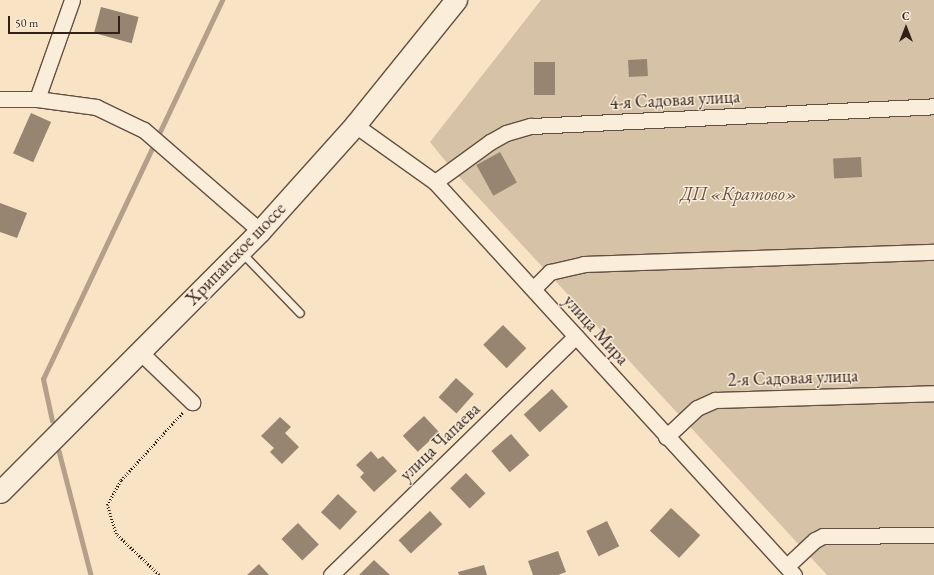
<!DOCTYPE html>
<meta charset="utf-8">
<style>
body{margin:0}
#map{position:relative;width:934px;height:575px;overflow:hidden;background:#f8e3c4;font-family:"EB Garamond",serif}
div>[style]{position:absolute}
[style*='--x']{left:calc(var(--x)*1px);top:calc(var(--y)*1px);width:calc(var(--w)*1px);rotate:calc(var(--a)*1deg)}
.green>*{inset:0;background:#d6c2a7}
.stream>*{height:4.5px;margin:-2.25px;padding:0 2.25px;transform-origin:2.25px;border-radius:2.25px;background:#b4a08a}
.building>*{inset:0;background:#988571;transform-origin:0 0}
.path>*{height:2.5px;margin-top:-1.25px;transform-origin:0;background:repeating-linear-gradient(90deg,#311f18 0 1px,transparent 0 3px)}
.roads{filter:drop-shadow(1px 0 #635043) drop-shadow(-1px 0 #635043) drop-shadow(0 1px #635043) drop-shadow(0 -1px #635043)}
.lane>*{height:7px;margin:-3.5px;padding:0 3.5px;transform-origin:3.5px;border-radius:3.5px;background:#faedd9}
.street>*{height:15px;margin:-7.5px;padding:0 7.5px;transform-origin:7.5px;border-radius:7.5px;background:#faedd9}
.secondary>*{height:21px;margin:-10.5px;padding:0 10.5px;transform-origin:10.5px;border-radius:10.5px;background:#faedd9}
span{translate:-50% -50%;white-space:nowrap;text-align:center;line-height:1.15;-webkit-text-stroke:3px #faedd9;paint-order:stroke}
.street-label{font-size:18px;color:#311f18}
.park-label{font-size:18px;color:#635043;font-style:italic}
.north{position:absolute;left:886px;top:8px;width:40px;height:40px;-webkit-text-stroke:3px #faedd9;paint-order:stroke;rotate:0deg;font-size:11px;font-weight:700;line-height:16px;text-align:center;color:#311f18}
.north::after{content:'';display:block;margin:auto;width:14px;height:18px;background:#311f18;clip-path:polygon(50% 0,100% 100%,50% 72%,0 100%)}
.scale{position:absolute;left:8px;top:16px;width:112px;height:18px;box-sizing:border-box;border:2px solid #311f18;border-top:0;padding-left:5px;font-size:12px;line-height:14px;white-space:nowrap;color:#311f18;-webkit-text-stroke:3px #faedd9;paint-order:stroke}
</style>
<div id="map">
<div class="green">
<div style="clip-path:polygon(541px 0,934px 0,934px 575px,827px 575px,451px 168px,430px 142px)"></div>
</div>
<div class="stream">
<div style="--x:52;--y:421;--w:43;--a:-102.1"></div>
<div style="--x:43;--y:379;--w:419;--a:-64.7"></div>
<div style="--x:59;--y:451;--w:128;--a:75.5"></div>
</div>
<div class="building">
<div style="left:101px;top:7px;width:39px;height:27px;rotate:15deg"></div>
<div style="left:647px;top:59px;width:17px;height:19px;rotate:87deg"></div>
<div style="left:534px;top:62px;width:21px;height:33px"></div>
<div style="left:31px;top:113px;width:22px;height:44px;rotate:24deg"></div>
<div style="left:500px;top:152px;width:35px;height:27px;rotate:61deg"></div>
<div style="left:861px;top:157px;width:20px;height:28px;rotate:87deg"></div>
<div style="clip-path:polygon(0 203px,27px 213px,17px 238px,0 232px)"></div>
<div style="left:503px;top:325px;width:33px;height:28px;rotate:45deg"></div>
<div style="left:456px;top:378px;width:24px;height:26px;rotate:42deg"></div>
<div style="left:552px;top:389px;width:24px;height:38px;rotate:48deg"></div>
<div style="left:424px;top:416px;width:22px;height:29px;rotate:47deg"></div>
<div style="clip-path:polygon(280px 417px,291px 427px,285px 433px,299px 447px,282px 464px,270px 452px,274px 448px,261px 436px)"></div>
<div style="left:511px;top:434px;width:28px;height:26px;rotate:49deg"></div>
<div style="clip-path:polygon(371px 451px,378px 459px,383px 456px,397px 471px,374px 492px,360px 477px,364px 473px,356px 465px)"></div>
<div style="left:466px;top:473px;width:28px;height:22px;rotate:46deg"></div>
<div style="left:338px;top:494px;width:26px;height:25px;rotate:43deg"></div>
<div style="left:671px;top:508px;width:40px;height:31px;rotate:43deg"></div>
<div style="left:430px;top:511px;width:18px;height:43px;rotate:47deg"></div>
<div style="left:607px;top:521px;width:28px;height:23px;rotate:64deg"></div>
<div style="left:298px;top:523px;width:30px;height:23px;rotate:46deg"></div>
<div style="clip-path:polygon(558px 551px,566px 572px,558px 575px,533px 575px,528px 561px)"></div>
<div style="clip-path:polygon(374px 560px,390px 575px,359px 575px)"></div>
<div style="clip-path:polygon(259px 564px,269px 575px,247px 575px)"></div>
<div style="clip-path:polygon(484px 565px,487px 575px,459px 575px,458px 572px)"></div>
</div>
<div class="path">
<div style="--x:159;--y:575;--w:59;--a:-136.4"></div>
<div style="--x:116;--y:534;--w:30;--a:-107"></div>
<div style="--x:107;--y:505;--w:29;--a:-61"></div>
<div style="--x:121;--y:480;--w:92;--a:-47.6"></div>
</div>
<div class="roads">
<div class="lane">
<div style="--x:242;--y:253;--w:83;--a:46"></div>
</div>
<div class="street">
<div style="--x:72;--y:0;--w:105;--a:109.5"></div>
<div style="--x:37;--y:99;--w:60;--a:7.7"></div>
<div style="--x:96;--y:107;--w:53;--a:25.6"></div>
<div style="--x:144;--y:130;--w:154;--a:41"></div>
<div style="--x:0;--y:99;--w:37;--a:0"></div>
<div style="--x:355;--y:125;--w:98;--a:35.5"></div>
<div style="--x:435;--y:182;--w:532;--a:47.59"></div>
<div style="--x:435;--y:182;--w:68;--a:-36"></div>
<div style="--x:490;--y:142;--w:18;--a:-29"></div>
<div style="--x:506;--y:133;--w:26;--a:-16"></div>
<div style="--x:531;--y:126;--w:403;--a:-2.8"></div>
<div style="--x:534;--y:288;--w:23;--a:-45"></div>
<div style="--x:550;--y:272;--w:35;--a:-13"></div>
<div style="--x:584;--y:264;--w:350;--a:-2"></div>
<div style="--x:139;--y:351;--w:74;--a:43.9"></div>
<div style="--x:666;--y:437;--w:42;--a:-43.1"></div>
<div style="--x:697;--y:408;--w:20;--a:-24"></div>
<div style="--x:715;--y:400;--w:219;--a:-1.8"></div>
<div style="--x:787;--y:566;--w:38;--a:-43"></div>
<div style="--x:815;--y:540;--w:9;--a:-27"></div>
<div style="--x:823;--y:536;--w:111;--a:-0.5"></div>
<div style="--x:331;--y:575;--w:342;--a:-44.3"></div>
</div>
<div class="secondary">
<div style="--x:0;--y:492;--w:368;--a:-45.1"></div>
<div style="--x:260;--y:231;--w:142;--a:-48.1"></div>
<div style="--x:355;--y:125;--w:161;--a:-51.1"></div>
</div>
</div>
<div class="street-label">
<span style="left:675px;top:100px;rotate:-3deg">4-я Садовая улица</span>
<span style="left:236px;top:254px;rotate:-46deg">Хрипанское шоссе</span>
<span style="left:596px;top:330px;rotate:48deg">улица Мира</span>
<span style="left:793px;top:378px;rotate:-2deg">2-я Садовая улица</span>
<span style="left:440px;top:442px;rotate:-44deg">улица Чапаева</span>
</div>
<div class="park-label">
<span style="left:739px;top:194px">ДП «Кратово»</span>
</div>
<div class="north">С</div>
<div class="scale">50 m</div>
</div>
